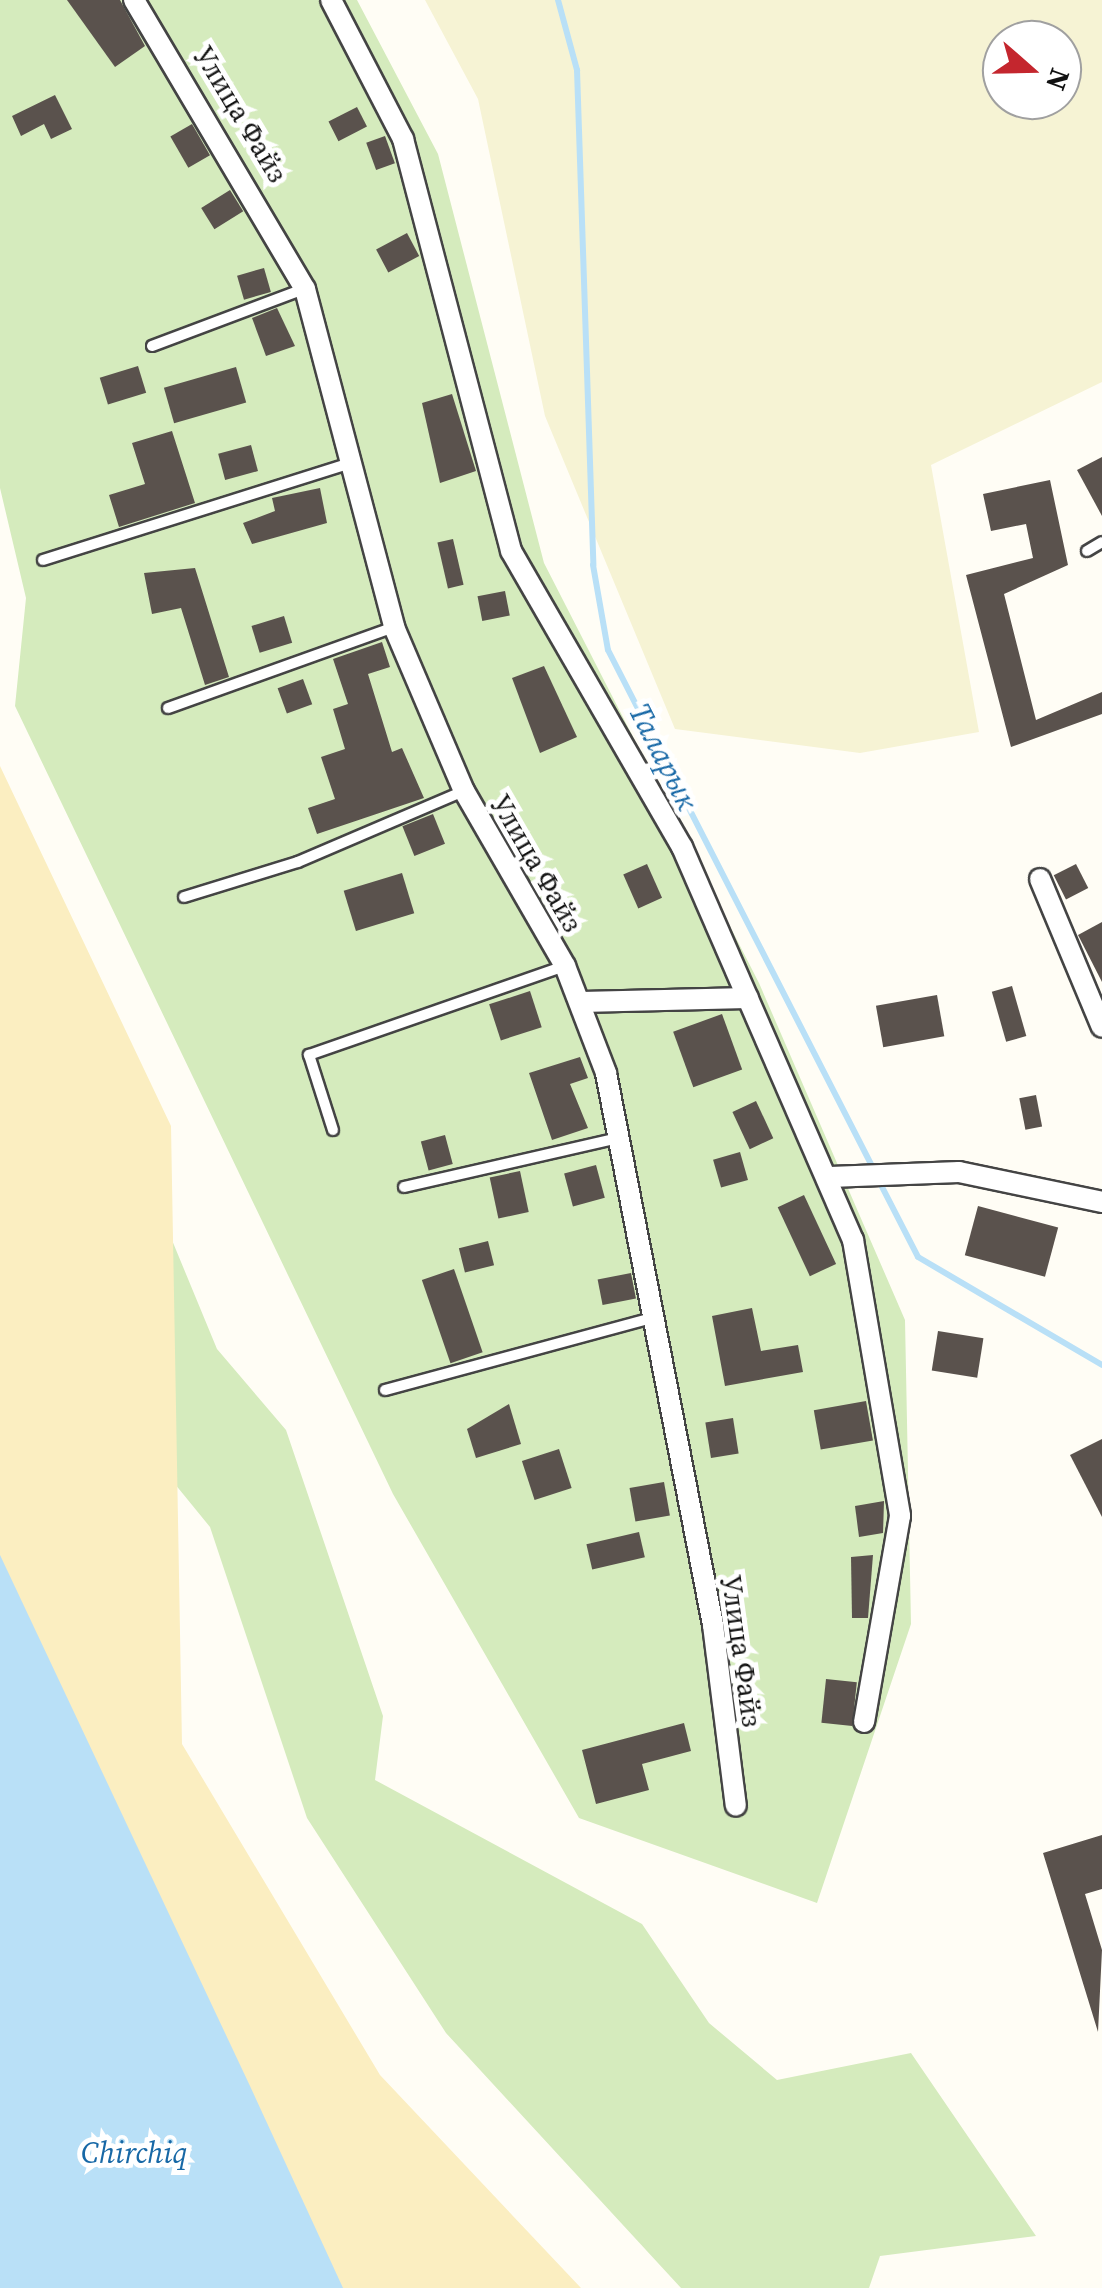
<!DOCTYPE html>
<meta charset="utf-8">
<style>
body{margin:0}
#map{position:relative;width:1102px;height:2288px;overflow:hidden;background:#fffdf5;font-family:"Source Serif 4",serif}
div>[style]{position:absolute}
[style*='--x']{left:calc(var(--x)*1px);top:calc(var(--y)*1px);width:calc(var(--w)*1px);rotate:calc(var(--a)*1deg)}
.farmland>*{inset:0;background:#f6f3d4}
.green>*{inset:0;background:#d5ebbd}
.sand>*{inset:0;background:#fbeec1}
.water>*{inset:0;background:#b9e0f7}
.stream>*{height:6px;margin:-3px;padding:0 3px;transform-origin:3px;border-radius:3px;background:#b9e0f7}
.building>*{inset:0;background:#5a524d;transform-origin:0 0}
.roads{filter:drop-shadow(2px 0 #444) drop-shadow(-2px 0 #444) drop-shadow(0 2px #444) drop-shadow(0 -2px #444)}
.lane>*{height:10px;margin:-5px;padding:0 5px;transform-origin:5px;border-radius:5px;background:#fff}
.street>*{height:20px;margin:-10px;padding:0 10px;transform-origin:10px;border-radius:10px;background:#fff}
span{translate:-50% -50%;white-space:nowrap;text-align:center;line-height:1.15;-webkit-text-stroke:10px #fff;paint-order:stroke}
.street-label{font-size:28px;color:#111}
.water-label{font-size:30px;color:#1768a6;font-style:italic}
.north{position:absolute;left:982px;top:20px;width:100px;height:100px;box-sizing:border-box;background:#fff;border:2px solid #a0a0a0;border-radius:50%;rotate:110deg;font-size:28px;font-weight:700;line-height:40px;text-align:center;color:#111}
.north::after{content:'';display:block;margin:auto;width:35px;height:45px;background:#c4262e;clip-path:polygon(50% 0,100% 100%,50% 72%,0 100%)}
</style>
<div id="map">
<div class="farmland">
<div style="clip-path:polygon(evenodd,425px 0,1102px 0,1102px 382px,931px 465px,979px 732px,860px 753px,675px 729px,545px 416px,478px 99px,425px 0,1002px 40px,1062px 40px,1062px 100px,1002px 100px,1002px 40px)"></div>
</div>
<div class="green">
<div style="clip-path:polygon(0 0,357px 0,438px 154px,544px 563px,759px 983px,905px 1320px,911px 1624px,817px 1903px,579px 1818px,393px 1494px,15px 706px,26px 598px,0 488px)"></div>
<div style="clip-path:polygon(0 977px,100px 1066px,217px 1349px,286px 1430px,383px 1716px,375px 1780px,642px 1924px,709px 2023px,777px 2080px,911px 2053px,1036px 2236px,880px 2256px,869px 2288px,681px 2288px,446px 2033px,307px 1818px,210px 1527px,170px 1478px)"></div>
</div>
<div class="sand">
<div style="clip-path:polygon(0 766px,171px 1126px,182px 1744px,380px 2075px,581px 2288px,0 2288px)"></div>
</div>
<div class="water">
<div style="clip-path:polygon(0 1555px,250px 2086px,343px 2288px,0 2288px)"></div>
</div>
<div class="stream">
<div style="--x:558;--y:0;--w:73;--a:74.8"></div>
<div style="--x:577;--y:70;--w:495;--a:88.1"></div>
<div style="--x:593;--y:565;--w:86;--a:80"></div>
<div style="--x:608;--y:650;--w:584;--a:62.91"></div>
<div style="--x:879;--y:1181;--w:85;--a:62.8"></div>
<div style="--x:918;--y:1257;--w:213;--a:30.4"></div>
</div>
<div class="building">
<div style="clip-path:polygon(67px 0,120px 0,145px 46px,115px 67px)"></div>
<div style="clip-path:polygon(55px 95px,72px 129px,51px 139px,44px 124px,21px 136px,12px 116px)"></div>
<div style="left:357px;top:107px;width:22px;height:32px;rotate:63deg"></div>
<div style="left:192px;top:124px;width:36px;height:25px;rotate:60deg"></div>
<div style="left:385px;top:136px;width:29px;height:20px;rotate:70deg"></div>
<div style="left:230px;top:190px;width:25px;height:34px;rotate:58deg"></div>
<div style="left:407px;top:233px;width:26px;height:35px;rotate:62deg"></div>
<div style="left:264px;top:268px;width:25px;height:28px;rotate:74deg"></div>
<div style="clip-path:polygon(277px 308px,295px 346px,266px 356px,252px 318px)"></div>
<div style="left:138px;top:366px;width:28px;height:40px;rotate:73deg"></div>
<div style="left:236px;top:367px;width:37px;height:75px;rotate:74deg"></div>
<div style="clip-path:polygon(452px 394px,476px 471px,440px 483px,422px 403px)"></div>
<div style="clip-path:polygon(172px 431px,195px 503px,119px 527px,109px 495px,145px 484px,132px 443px)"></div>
<div style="left:251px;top:445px;width:27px;height:34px;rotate:75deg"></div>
<div style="clip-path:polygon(1102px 457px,1102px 516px,1077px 470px)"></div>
<div style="clip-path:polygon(1050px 480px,1068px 565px,1004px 594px,1036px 720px,1102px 692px,1102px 714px,1011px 747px,966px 575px,1033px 558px,1026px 524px,991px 531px,983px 494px)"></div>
<div style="clip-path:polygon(320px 488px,327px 523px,252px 544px,243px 523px,275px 511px,272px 498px)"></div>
<div style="left:453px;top:539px;width:47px;height:16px;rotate:77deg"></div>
<div style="clip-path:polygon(195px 568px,229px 677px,205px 685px,181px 608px,152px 614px,144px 573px)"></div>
<div style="left:505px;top:591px;width:25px;height:28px;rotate:79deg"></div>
<div style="left:284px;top:616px;width:28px;height:34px;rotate:73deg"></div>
<div style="clip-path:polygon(382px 642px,390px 667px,368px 674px,392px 752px,402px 748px,424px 798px,317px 834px,308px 808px,335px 799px,321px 757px,345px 749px,333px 709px,348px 704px,333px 659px)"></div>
<div style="clip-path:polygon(544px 666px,577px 737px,540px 753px,512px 678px)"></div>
<div style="left:303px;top:679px;width:27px;height:27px;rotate:70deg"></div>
<div style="left:433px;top:814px;width:32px;height:33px;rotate:68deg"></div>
<div style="left:647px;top:864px;width:37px;height:26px;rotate:66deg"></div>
<div style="left:1076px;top:864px;width:27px;height:25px;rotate:63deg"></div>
<div style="left:402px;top:873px;width:42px;height:61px;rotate:73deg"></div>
<div style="clip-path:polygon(1102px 922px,1102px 982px,1078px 935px)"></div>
<div style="left:1012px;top:986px;width:52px;height:21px;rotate:74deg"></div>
<div style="left:530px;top:991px;width:38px;height:43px;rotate:72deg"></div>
<div style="left:937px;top:995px;width:42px;height:62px;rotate:80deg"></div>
<div style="left:722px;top:1014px;width:59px;height:52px;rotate:70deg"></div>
<div style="clip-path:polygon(580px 1057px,588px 1078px,570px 1084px,588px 1128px,552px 1140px,529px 1073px)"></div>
<div style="left:1036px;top:1095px;width:32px;height:17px;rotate:79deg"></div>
<div style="left:756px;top:1101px;width:41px;height:26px;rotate:65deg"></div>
<div style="left:445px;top:1135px;width:30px;height:25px;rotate:75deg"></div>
<div style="left:740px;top:1152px;width:29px;height:28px;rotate:74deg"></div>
<div style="left:596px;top:1165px;width:34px;height:33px;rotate:75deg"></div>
<div style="left:520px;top:1171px;width:42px;height:31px;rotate:78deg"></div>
<div style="left:804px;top:1195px;width:76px;height:29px;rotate:65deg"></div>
<div style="left:978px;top:1206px;width:83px;height:51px;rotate:15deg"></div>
<div style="left:488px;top:1241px;width:25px;height:30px;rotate:76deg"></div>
<div style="left:454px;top:1269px;width:88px;height:34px;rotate:71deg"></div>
<div style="left:631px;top:1273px;width:26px;height:34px;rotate:79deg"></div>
<div style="clip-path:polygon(752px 1308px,761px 1351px,798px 1345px,803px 1372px,725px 1386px,712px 1316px)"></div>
<div style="left:938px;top:1331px;width:46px;height:40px;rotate:9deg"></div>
<div style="left:866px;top:1401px;width:40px;height:53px;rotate:80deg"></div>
<div style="clip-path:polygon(509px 1404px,521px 1444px,476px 1458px,467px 1429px)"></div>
<div style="left:733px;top:1418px;width:36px;height:28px;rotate:81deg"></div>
<div style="clip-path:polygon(1102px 1439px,1102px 1517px,1070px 1455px)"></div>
<div style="left:559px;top:1449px;width:41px;height:39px;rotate:72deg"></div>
<div style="left:664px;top:1482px;width:34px;height:35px;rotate:80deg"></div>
<div style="clip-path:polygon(884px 1501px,883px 1533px,859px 1537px,855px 1506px)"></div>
<div style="left:639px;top:1532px;width:26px;height:54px;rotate:77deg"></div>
<div style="clip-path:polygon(873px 1555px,868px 1618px,852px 1618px,851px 1557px)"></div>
<div style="left:826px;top:1679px;width:31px;height:44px;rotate:6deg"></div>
<div style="clip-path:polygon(684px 1723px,691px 1751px,642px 1764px,649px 1790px,596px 1804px,582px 1750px)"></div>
<div style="clip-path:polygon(1102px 1835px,1102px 1889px,1085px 1894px,1102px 1950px,1098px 2032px,1043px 1853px)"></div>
</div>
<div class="roads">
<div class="lane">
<div style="--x:152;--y:346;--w:162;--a:-20.6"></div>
<div style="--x:1087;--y:551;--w:17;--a:-31"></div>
<div style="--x:43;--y:560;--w:323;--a:-17.5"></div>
<div style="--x:168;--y:708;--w:240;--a:-19.7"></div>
<div style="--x:184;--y:897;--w:119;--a:-17.1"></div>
<div style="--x:298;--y:862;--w:181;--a:-23.2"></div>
<div style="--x:333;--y:1130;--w:79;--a:-107.7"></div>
<div style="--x:309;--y:1055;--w:271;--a:-19.2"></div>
<div style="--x:404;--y:1187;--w:220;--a:-12.9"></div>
<div style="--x:385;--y:1390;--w:281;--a:-15.1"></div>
</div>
<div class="street">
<div style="--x:134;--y:0;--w:336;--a:59.4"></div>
<div style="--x:305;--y:289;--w:350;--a:75.2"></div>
<div style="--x:394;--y:627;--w:178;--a:66.9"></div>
<div style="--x:464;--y:791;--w:202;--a:60"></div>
<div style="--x:565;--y:966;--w:115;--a:69"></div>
<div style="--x:606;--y:1073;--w:562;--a:79.03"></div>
<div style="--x:713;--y:1625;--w:182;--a:82.8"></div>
<div style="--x:331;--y:0;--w:157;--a:62.6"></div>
<div style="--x:403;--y:139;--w:426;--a:75.3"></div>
<div style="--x:511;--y:551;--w:342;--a:60"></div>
<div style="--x:682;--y:847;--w:429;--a:66.5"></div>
<div style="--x:853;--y:1240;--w:280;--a:80.3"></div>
<div style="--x:900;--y:1516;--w:209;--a:99.9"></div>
<div style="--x:1040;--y:879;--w:160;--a:67.3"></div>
<div style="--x:581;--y:1002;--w:167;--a:-1.4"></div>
<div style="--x:830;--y:1177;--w:129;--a:-2.2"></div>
<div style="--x:959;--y:1172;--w:146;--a:11.8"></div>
</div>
</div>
<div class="street-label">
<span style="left:241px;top:114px;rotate:59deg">Улица Файз</span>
<span style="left:537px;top:863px;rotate:60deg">Улица Файз</span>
<span style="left:742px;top:1651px;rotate:82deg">Улица Файз</span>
</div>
<div class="water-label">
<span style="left:663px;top:757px;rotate:63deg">Таларык</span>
<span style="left:134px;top:2153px">Chirchiq</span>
</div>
<div class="north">N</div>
</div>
